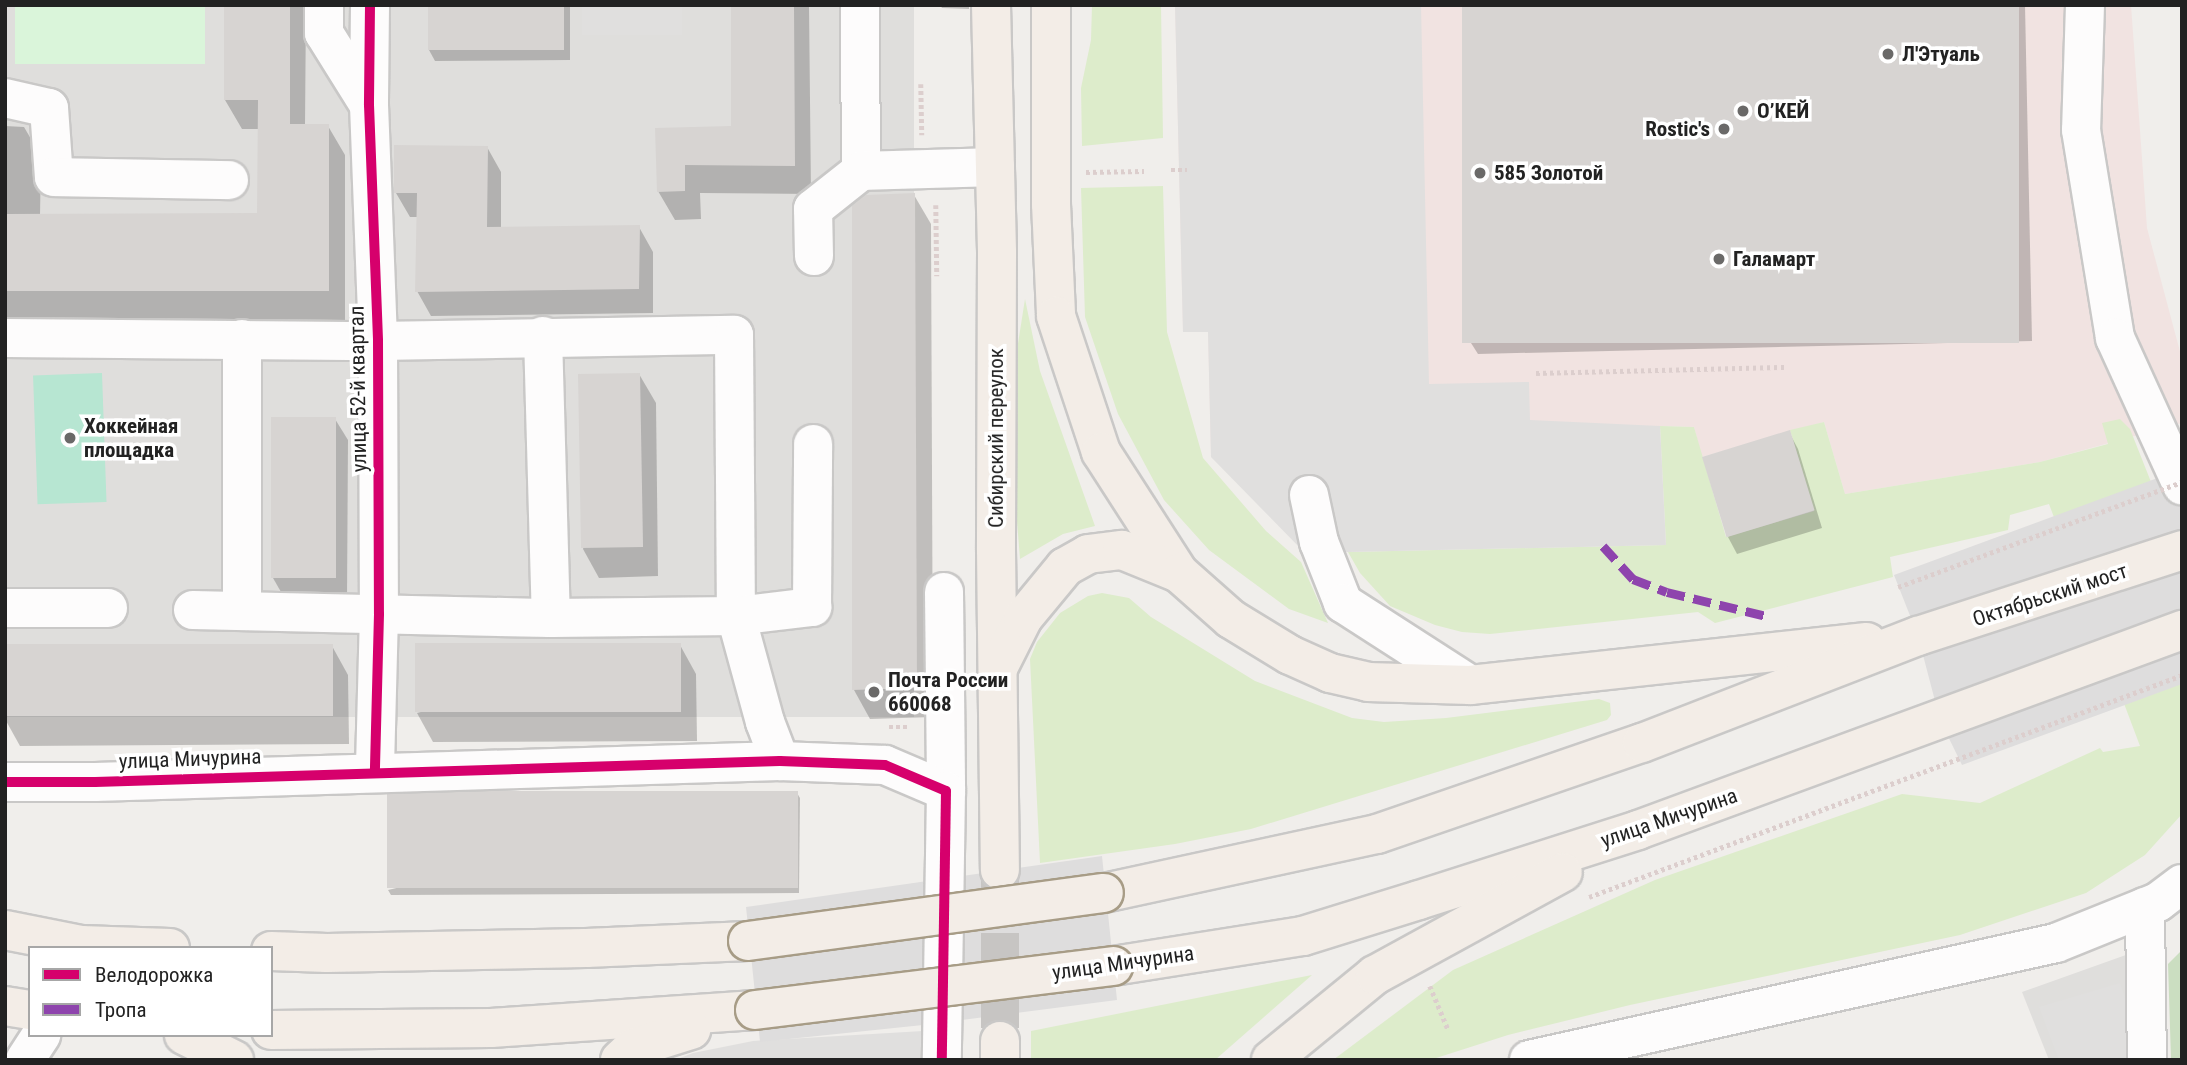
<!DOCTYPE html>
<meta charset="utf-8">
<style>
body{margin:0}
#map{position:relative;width:2187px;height:1065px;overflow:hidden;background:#f0eeeb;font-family:"Roboto Condensed",sans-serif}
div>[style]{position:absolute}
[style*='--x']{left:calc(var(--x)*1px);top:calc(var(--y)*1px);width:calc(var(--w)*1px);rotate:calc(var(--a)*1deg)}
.residential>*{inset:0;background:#dfdedc;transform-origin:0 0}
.commercial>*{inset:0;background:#f1e3e1}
.grass>*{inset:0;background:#ddeccb}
.forest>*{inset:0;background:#cbdec1}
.park>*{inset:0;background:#daf5da;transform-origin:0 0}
.pitch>*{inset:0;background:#b7e6d2;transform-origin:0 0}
.parking>*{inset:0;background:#e0dfde;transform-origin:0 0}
.pier>*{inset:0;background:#dedddd}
.shadow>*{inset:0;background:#0003}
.building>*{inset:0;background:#d7d4d2;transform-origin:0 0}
.major-tunnel>*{height:38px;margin-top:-19px;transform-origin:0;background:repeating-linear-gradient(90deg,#c7c5c3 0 38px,transparent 0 57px)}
.path>*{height:4.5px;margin-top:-2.25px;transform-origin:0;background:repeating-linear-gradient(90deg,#dccecd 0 3.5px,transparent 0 7px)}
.roads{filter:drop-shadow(2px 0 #c9c8c7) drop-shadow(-2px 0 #c9c8c7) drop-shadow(0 2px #c9c8c7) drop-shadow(0 -2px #c9c8c7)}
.minor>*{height:38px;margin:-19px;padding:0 19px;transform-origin:19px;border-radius:19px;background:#fdfcfc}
.major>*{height:38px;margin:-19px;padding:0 19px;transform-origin:19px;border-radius:19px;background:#f3ede7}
.path-bridge>*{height:4.5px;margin-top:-2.25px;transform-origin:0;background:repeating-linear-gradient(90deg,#dccecd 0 3.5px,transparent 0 7px)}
.bridges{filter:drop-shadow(2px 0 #a79c86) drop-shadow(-2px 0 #a79c86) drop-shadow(0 2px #a79c86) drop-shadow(0 -2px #a79c86)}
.major-bridge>*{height:38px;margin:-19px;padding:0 19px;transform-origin:19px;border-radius:19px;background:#f3ede7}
.quiet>*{height:9px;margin-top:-4.5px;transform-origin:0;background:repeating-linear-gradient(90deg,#8e44ad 0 18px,transparent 0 27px)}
.cycleway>*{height:10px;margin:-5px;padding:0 5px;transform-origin:5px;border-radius:5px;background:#d6006c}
.dots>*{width:19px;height:19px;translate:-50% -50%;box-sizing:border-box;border:4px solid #fff;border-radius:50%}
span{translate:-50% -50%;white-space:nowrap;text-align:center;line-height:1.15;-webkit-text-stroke:7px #fff;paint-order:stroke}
.poi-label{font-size:21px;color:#222;font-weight:700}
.left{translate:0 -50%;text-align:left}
.right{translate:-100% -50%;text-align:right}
.street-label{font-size:21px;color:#222}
.frame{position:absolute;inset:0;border:7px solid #222;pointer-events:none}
.legend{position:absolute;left:28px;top:946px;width:245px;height:91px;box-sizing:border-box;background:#fff;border:2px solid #a7a7a7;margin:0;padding:9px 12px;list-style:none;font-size:21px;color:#222}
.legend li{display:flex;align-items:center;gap:14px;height:35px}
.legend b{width:35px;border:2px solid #a7a7a7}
</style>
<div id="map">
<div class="residential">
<div style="left:5px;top:5px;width:909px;height:712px"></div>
<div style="clip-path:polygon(2165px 941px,2167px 1060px,2049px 1060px,2022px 992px)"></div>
</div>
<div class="commercial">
<div style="clip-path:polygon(1175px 5px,2131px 5px,2147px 228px,2182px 359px,2182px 423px,2040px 462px,1845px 494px,1824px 422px,1702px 457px,1694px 427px,1661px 426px,1348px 552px,1211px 457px,1208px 332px,1183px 332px)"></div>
</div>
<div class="grass">
<div style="clip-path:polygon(1092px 5px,1161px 5px,1163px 138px,1082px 146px,1081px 88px,1091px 40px)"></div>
<div style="clip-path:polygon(1163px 186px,1167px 332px,1203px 458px,1266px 531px,1301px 562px,1328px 623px,1289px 609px,1209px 550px,1164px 500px,1118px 414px,1085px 317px,1081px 188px)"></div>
<div style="clip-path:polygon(1025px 299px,1040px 371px,1095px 526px,1063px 534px,1020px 559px,1008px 407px)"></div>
<div style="clip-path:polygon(2120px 419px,2130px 429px,2182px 560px,2182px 814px,2145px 855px,2086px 893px,1960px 935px,1630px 1005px,1508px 1035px,1430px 1060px,1333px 1060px,1453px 970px,1655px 880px,1902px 794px,1980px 803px,2100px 748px,2103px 752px,2140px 746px,2049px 504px,2010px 515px,2008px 530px,1890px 557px,1893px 577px,1715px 623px,1698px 612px,1490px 634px,1462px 632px,1435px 625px,1390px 606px,1360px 573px,1348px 552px,1666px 545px,1660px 426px,1694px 427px,1726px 537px,1814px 511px,1790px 430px,1824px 422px,1845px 494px,2040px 462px,2108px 444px,2102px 423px)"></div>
<div style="clip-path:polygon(1102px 593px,1129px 598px,1151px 617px,1255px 681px,1352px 718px,1384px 722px,1446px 718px,1599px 699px,1610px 703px,1611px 715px,1607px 720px,1251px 829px,1175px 844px,1040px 863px,1030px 659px,1037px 642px,1060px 613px,1088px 596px)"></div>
<div style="clip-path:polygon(1312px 975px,1215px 1060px,1031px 1060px,1031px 1031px)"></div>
</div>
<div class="forest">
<div style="clip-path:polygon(2182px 950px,2182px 1060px,2171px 1060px,2168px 964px)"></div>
</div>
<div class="park">
<div style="left:15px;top:5px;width:190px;height:59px"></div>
</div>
<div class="pitch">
<div style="left:102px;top:373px;width:129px;height:69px;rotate:88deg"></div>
</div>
<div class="parking">
<div style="left:582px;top:5px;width:100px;height:30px"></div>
<div style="clip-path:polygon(1175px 5px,1421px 5px,1429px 384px,1529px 382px,1530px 420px,1660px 426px,1666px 545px,1348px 552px,1302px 550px,1211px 457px,1208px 332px,1183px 332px)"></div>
<div style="clip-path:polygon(2120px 983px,2146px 1060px,2059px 1060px,2039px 1007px)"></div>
<div style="clip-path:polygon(923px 1031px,922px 1060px,675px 1060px,693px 1053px,753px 1041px)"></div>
</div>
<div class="pier">
<div style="clip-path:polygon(2182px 469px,2182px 684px,1962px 765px,1940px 720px,1918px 636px,1894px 575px)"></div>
<div style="clip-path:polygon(1102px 856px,1117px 1000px,923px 1025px,760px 1042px,746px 907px)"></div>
</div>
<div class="shadow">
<div style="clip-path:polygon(226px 5px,306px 5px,305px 126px,328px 126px,345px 155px,345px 320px,5px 319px,5px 126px,24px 127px,41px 156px,40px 216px,259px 215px,260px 129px,242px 129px,225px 100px)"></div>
<div style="clip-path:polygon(430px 5px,570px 5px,570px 60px,435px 61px,429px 50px)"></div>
<div style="clip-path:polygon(733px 5px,809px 5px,811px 194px,700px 193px,701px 219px,675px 220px,658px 191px,656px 130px,733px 128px)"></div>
<div style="clip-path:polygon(940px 5px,969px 5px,969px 9px,942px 8px)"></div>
<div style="clip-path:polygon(1464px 5px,2025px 5px,2032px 341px,1478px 354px,1471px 343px)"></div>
<div style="clip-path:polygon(487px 147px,501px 172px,501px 229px,639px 227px,653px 252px,653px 313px,431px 316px,417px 291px,418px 217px,410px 217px,396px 193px)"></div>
<div style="clip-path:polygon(914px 195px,931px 224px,933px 717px,870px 719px,854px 690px)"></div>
<div style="clip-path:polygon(639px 374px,656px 403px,658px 576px,599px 578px,583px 549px)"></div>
<div style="clip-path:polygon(335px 419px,348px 440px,347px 599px,285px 599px,273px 578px)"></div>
<div style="clip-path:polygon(1789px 432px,1798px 449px,1822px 528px,1737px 554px,1728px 537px)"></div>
<div style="clip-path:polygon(680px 645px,696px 674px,697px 741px,433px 742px,417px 713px)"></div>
<div style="clip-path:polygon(332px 646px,348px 675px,349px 744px,20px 746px,5px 719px,5px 647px)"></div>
<div style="clip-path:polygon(797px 793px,800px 798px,799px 893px,391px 895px,388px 890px)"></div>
</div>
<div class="building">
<div style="clip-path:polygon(224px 5px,290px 5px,290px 124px,329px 124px,329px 291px,5px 291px,5px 214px,257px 213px,258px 100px,224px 100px)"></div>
<div style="left:428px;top:5px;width:136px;height:45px"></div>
<div style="clip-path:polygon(731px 5px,794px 5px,795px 166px,685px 165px,685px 191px,657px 192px,655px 128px,731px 126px)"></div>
<div style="left:1462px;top:5px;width:557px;height:338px"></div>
<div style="clip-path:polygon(394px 145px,488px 146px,487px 227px,640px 225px,639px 289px,415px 292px,417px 193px,394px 193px)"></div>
<div style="clip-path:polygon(915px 193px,917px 688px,852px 690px,852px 206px,866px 195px)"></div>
<div style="left:640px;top:373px;width:174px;height:62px;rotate:89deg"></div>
<div style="left:271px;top:417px;width:65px;height:161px"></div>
<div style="left:1790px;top:430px;width:84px;height:92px;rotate:73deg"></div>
<div style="left:681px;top:643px;width:69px;height:266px;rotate:90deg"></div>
<div style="left:333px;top:644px;width:72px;height:328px;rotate:90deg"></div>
<div style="left:798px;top:791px;width:97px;height:411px;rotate:90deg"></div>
</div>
<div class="major-tunnel">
<div style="--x:1000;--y:876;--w:165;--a:90"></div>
</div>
<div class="path">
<div style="--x:921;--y:84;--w:51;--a:88.9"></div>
<div style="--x:1171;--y:170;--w:16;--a:0"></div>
<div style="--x:1086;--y:172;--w:58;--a:-1"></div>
<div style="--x:936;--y:205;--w:71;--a:89.2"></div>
<div style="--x:1536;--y:373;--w:249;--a:-1.4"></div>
<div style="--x:889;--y:727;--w:20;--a:0"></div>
<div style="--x:1589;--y:897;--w:633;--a:-20.52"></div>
<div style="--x:1430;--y:986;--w:47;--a:67.3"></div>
</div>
<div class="roads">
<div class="minor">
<div style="--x:324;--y:5;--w:28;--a:90"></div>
<div style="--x:324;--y:33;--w:85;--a:58"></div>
<div style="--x:370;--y:5;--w:100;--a:90.6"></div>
<div style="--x:369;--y:105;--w:236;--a:87.8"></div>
<div style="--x:378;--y:341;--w:273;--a:89.8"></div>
<div style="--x:379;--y:614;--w:158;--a:91.5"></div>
<div style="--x:860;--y:5;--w:166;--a:89.7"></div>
<div style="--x:861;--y:171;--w:134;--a:-1.7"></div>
<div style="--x:2085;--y:5;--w:125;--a:91.8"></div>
<div style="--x:2081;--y:130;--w:211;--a:80.7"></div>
<div style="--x:2115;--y:338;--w:162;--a:65.5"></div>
<div style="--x:5;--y:98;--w:45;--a:12.8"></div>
<div style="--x:49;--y:108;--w:69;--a:85.9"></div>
<div style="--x:54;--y:177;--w:175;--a:1"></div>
<div style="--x:814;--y:256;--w:47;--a:-91.2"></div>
<div style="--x:813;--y:209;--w:61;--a:-38.4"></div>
<div style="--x:543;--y:336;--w:282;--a:88.4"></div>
<div style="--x:5;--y:338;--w:373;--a:0.5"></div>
<div style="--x:378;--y:341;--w:356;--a:-1"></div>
<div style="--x:734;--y:335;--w:281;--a:89.6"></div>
<div style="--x:736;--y:616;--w:77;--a:-6.8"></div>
<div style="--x:812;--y:607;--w:163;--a:-89.6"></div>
<div style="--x:242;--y:339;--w:271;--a:90"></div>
<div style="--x:1309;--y:495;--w:48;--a:78"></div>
<div style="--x:1319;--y:542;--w:66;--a:68.5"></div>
<div style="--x:1343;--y:603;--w:151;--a:32.8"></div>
<div style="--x:944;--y:592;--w:199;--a:89.4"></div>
<div style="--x:5;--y:608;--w:103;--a:0"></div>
<div style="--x:193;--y:610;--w:358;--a:1.3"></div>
<div style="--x:551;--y:618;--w:185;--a:-0.6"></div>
<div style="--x:736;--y:616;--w:110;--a:74.7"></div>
<div style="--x:765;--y:722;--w:42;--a:69"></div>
<div style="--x:5;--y:782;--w:90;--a:0"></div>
<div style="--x:95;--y:782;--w:685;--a:-1.76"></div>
<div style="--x:780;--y:761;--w:105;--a:2.2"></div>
<div style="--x:885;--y:765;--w:66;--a:23.1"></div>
<div style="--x:946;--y:791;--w:269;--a:90.9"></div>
<div style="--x:2145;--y:907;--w:153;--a:89.3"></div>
<div style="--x:25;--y:1060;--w:30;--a:-57"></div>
<div style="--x:1529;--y:1060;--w:540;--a:-12.52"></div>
<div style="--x:2056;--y:943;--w:110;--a:-21.9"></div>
<div style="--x:2158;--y:902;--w:30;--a:-37"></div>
</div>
<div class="major">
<div style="--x:991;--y:5;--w:248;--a:88.6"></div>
<div style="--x:997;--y:253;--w:297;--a:90.2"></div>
<div style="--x:996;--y:550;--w:320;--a:89.3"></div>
<div style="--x:1051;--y:5;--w:199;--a:90"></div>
<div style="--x:1051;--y:204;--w:112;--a:87.4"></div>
<div style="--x:1056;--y:316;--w:143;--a:71.7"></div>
<div style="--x:1101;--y:452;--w:144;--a:57.2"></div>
<div style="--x:999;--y:666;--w:54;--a:-63.4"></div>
<div style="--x:1023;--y:618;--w:66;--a:-50.5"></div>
<div style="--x:1065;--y:567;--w:26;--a:-29"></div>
<div style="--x:1088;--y:554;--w:34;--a:-7"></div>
<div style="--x:1122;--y:550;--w:61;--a:22"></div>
<div style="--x:1179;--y:573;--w:69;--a:41.5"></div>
<div style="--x:1231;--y:619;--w:69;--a:31.4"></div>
<div style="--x:1290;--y:655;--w:44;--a:24.2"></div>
<div style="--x:1330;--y:673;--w:39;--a:13"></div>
<div style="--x:1368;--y:682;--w:102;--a:1.7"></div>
<div style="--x:1470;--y:685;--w:399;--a:-6.2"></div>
<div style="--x:1104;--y:893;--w:279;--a:-12.2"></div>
<div style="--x:1377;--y:834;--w:280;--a:-19"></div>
<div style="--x:1642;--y:743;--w:296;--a:-21.2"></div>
<div style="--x:1918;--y:636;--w:278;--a:-18"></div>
<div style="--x:5;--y:930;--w:77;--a:11.2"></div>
<div style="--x:81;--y:945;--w:89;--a:1.9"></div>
<div style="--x:271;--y:951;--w:56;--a:2"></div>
<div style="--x:327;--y:953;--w:259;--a:-1.1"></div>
<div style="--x:586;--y:948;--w:162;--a:-2.5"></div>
<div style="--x:1113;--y:966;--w:192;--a:-9"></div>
<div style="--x:1303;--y:936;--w:121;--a:-17.2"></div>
<div style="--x:1419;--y:900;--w:230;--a:-17.7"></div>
<div style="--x:1638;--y:830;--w:580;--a:-20.19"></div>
<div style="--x:5;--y:1006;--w:25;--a:9"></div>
<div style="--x:271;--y:1030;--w:220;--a:-0.5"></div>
<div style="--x:491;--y:1028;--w:265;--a:-3.9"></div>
<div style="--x:184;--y:1035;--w:56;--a:26.6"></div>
<div style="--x:620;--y:1060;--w:18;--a:-43"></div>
<div style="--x:633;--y:1048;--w:61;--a:-17.2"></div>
<div style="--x:1000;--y:1060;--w:19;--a:-90"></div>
<div style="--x:1271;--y:1060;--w:134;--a:-39.3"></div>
<div style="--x:1375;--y:975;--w:214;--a:-28.7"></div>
</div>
</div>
<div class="path-bridge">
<div style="--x:1898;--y:587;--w:303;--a:-20.3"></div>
</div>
<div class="bridges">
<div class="major-bridge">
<div style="--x:748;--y:941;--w:359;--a:-7.7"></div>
<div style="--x:755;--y:1010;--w:361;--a:-7"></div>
</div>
</div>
<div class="quiet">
<div style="--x:1603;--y:546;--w:45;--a:47.7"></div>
<div style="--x:1633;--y:579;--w:36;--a:21"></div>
<div style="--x:1667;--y:592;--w:106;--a:13.6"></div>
</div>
<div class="cycleway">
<div style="--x:370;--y:5;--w:100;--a:90.6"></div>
<div style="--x:369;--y:105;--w:236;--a:87.8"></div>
<div style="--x:378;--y:341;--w:273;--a:89.8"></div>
<div style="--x:379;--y:614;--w:158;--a:91.5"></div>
<div style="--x:5;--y:782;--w:90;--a:0"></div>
<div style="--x:95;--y:782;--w:685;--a:-1.76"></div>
<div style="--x:780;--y:761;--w:105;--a:2.2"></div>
<div style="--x:885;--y:765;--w:66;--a:23.1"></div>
<div style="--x:946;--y:791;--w:269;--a:90.9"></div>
</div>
<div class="dots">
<div style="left:1888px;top:54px;background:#6a6968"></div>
<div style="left:1743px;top:111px;background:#6a6968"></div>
<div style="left:1724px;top:129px;background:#6a6968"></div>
<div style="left:1480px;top:173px;background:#6a6968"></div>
<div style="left:1719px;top:259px;background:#6a6968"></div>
<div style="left:70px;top:438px;background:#6a6968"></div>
<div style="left:874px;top:692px;background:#6a6968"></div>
</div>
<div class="poi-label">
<span class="left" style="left:1902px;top:54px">Л'Этуаль</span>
<span class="left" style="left:1757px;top:111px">О’КЕЙ</span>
<span class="right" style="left:1710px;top:129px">Rostic's</span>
<span class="left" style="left:1494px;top:173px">585 Золотой</span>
<span class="left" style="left:1733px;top:259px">Галамарт</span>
<span class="left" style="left:84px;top:438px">Хоккейная<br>площадка</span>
<span class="left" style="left:888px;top:692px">Почта России<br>660068</span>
</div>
<div class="street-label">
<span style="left:358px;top:389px;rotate:-91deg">улица 52-й квартал</span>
<span style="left:996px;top:438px;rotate:-90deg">Сибирский переулок</span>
<span style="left:2050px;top:595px;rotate:-18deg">Октябрьский мост</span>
<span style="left:190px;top:759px;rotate:-2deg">улица Мичурина</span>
<span style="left:1669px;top:818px;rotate:-19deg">улица Мичурина</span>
<span style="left:1123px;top:963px;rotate:-8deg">улица Мичурина</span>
</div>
<div class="frame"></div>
<ul class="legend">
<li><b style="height:9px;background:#d6006c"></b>Велодорожка</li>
<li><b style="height:9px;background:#8e44ad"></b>Тропа</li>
</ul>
</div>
